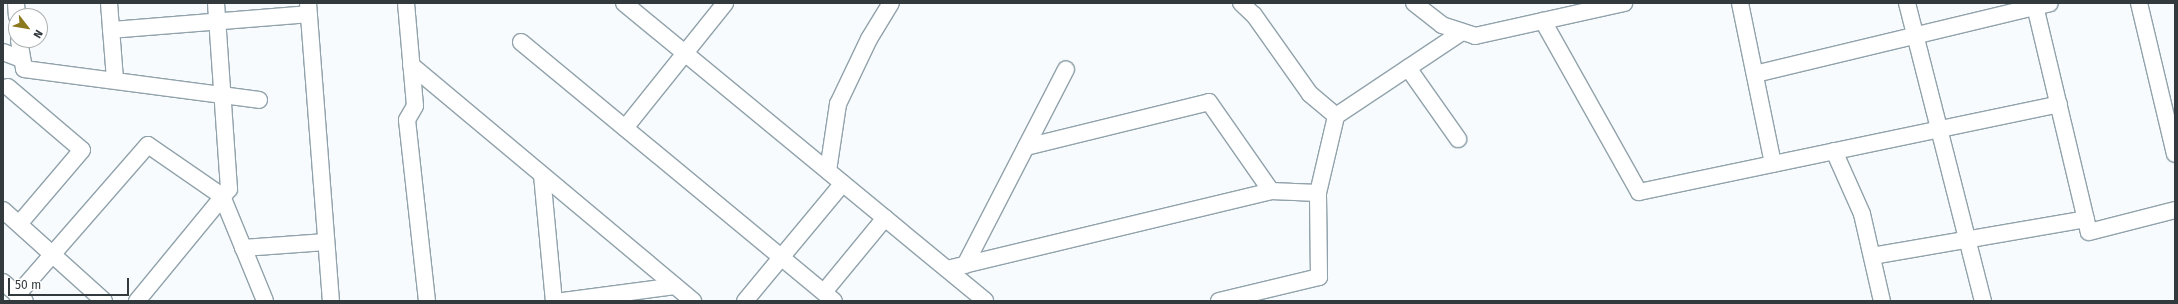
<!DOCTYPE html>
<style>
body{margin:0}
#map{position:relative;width:2178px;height:304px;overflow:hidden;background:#f7fbfd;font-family:"Fira Sans",sans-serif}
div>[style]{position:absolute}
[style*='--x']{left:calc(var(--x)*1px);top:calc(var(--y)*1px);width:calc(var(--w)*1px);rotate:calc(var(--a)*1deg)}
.roads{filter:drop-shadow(1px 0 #91a2ab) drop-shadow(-1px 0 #91a2ab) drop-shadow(0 1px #91a2ab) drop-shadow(0 -1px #91a2ab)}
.street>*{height:16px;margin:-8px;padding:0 8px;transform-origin:8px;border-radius:8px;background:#fff}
span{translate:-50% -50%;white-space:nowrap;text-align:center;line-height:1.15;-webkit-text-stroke:3px #fff;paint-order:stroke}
.frame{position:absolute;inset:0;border:4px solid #333a3d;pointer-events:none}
.north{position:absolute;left:8px;top:8px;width:40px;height:40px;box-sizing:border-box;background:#fff;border:1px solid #adb0b1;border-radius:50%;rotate:121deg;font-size:11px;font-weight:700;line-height:16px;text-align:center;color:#333a3d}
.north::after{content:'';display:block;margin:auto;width:14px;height:18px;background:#8c791e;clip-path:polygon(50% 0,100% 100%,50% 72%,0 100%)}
.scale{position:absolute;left:8px;top:278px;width:121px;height:18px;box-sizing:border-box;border:2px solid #333a3d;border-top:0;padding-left:5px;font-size:12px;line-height:14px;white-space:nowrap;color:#333a3d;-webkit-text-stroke:3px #fff;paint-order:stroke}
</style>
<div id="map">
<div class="roads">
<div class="street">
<div style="--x:16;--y:3;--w:13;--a:86"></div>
<div style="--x:109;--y:3;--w:77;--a:85.5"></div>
<div style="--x:308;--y:3;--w:299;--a:85.6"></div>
<div style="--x:406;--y:3;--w:103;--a:85"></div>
<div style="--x:415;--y:106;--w:16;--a:120"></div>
<div style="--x:407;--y:120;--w:182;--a:83.7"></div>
<div style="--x:624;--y:3;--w:468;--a:39.5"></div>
<div style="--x:1241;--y:3;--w:18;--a:43"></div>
<div style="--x:1254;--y:15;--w:97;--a:54.7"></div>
<div style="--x:1310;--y:94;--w:34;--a:40"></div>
<div style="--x:1414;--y:3;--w:36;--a:38"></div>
<div style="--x:1442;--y:25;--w:35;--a:18"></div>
<div style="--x:1475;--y:36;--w:153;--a:-12.5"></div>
<div style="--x:1740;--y:3;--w:164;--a:78.4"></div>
<div style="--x:1907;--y:3;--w:308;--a:75.7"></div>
<div style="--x:2139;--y:3;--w:155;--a:76.6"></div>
<div style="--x:2035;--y:6;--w:232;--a:76.6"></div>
<div style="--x:2089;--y:232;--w:89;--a:-14.3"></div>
<div style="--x:1543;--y:21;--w:196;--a:60.7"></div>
<div style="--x:1639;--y:192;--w:429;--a:-11.8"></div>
<div style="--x:111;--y:30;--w:198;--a:-4.6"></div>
<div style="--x:19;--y:40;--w:29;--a:80"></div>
<div style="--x:521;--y:42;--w:406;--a:39.6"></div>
<div style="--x:3;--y:52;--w:19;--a:21"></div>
<div style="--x:411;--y:65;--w:368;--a:39.9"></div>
<div style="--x:1408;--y:68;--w:87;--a:54.8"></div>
<div style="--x:24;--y:69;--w:237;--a:7.5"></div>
<div style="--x:1755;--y:74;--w:303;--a:-13.5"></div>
<div style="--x:8;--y:87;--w:97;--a:40.4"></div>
<div style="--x:82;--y:150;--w:97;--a:130.4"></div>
<div style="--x:625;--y:128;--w:160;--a:-51.3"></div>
<div style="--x:1026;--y:147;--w:188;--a:-13.8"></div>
<div style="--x:1209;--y:102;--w:108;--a:55.1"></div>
<div style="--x:1834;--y:151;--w:69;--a:66"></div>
<div style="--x:1862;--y:214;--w:89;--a:77.1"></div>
<div style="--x:828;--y:171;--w:68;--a:-81.5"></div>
<div style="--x:838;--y:104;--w:72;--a:-64.5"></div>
<div style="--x:869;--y:39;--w:42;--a:-58.6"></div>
<div style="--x:542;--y:175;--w:127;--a:84.6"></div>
<div style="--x:3;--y:210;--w:136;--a:42"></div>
<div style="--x:243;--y:248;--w:83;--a:-4.1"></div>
<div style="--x:1872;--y:256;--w:217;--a:-9.8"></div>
<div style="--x:965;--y:265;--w:220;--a:-62.7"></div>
<div style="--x:947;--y:269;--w:333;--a:-13.5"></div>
<div style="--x:1271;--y:191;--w:47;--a:2.4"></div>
<div style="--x:3;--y:282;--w:29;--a:41"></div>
<div style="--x:824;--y:292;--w:96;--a:-50.5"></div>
<div style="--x:17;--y:295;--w:199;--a:-48.9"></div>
<div style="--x:148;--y:145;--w:90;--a:34.6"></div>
<div style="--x:222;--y:196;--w:113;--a:67.7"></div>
<div style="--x:137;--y:301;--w:145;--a:-50.6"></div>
<div style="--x:229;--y:189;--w:186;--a:-94"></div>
<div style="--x:563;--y:301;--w:113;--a:-7.6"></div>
<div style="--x:745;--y:301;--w:153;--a:-50.3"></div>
<div style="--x:1219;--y:301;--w:103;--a:-13.5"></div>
<div style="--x:1319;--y:277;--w:84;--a:-90.7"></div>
<div style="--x:1318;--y:193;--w:79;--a:-76.8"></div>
<div style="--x:1336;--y:116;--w:151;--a:-33.7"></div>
</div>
</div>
<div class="frame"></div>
<div class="north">N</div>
<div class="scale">50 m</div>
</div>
